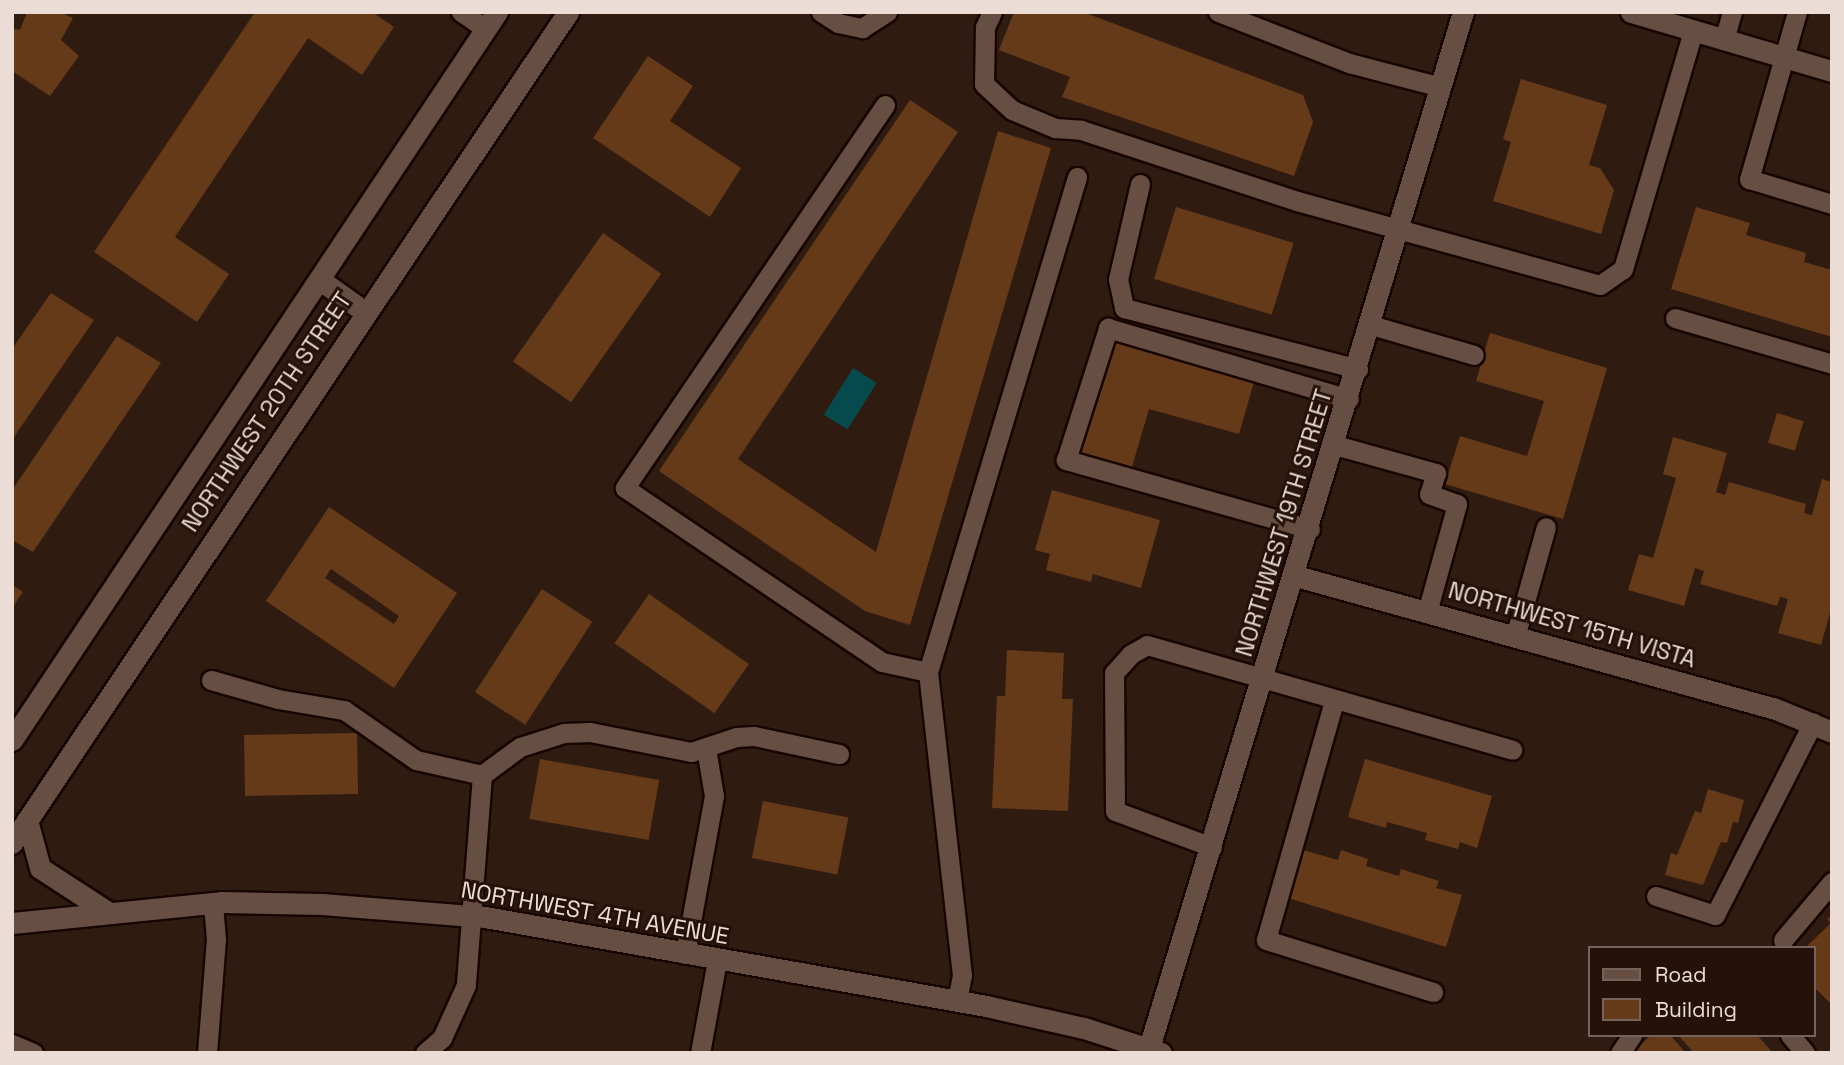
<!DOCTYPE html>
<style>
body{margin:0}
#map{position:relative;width:1844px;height:1065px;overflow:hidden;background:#301b11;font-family:"Space Grotesk",sans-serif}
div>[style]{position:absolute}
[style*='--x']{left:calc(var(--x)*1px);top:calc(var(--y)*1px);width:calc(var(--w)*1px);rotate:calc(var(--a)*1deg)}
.water>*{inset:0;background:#064a4d;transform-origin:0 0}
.building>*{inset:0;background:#643a18;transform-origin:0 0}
.roads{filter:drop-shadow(2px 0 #170501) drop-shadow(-2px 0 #170501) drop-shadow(0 2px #170501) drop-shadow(0 -2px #170501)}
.lane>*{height:19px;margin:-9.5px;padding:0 9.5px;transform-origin:9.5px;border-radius:9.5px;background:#674e43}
.street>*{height:21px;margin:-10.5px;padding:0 10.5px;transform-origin:10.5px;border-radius:10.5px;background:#674e43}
.secondary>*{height:21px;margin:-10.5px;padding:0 10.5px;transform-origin:10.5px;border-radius:10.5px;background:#674e43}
span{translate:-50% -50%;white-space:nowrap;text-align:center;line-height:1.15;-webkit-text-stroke:6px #261108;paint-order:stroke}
.street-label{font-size:23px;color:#ebdcd5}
.frame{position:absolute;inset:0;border:14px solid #ebdcd5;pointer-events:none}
.legend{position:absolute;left:1588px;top:946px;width:228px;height:91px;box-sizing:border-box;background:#261108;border:2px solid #75625a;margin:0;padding:9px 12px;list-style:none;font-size:21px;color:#ebdcd5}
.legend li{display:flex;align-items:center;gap:14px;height:35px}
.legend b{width:35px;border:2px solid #75625a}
</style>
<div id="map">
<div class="water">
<div style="left:853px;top:368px;width:28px;height:55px;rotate:32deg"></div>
</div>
<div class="building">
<div style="clip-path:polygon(27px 12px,60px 12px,73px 18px,61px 40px,79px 56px,50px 96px,12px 71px,12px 28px,20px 30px)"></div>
<div style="clip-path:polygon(255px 12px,372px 12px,394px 27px,362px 75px,308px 38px,175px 237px,229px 274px,197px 322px,94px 252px)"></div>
<div style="clip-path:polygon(1014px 12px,1083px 12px,1303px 95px,1313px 122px,1294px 176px,1062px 97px,1070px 77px,999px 50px)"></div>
<div style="clip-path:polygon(648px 56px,693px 86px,670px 121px,741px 168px,710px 217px,593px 138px)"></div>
<div style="clip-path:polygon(1521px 79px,1607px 105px,1589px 165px,1600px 168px,1614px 190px,1601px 234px,1493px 201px,1511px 142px,1503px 139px)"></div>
<div style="clip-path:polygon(910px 100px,958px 132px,738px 459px,876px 552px,998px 131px,1051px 148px,910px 625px,865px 611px,659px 471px)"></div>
<div style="left:1176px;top:207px;width:123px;height:75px;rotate:17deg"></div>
<div style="clip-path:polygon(1696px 207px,1750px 223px,1746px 235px,1806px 253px,1804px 262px,1832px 270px,1832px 337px,1671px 289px)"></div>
<div style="left:603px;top:233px;width:71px;height:157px;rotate:35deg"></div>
<div style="clip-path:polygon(51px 293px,94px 320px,12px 440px,12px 349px)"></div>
<div style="clip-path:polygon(1490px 333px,1607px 368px,1563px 519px,1445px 484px,1460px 436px,1527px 456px,1544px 401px,1476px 381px)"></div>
<div style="clip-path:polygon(1112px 334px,1256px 375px,1239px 434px,1149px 409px,1132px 467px,1078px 452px)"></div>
<div style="clip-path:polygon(117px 336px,161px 363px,33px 552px,12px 540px,12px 490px)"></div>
<div style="left:1777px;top:413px;width:28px;height:31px;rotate:17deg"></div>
<div style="clip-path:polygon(1673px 437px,1727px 453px,1716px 492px,1725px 495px,1729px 482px,1806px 504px,1804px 513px,1812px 515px,1822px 479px,1832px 482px,1832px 606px,1821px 645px,1778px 633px,1788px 599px,1780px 597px,1777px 606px,1700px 584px,1704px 571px,1695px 568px,1684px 606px,1628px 590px,1639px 554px,1653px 558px,1676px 478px,1663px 474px)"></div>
<div style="clip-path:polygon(1052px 490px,1160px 520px,1141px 588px,1093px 574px,1091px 582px,1046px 570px,1050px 554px,1035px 550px)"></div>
<div style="clip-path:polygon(evenodd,329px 507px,457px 593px,394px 688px,266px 601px,329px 507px,331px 569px,399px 616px,394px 624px,325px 578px,331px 569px)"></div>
<div style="clip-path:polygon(12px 585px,23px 592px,12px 608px)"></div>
<div style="left:542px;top:589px;width:60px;height:123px;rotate:33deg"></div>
<div style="left:649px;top:594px;width:122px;height:60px;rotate:35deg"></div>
<div style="clip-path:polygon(1007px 650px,1064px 653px,1062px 699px,1073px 699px,1068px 811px,992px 808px,997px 696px,1005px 696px)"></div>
<div style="left:357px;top:733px;width:61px;height:113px;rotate:89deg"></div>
<div style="left:540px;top:759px;width:121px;height:61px;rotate:10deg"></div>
<div style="clip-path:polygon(1365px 759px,1492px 796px,1477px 848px,1460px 842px,1458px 849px,1425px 840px,1427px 833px,1387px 822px,1386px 828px,1348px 817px)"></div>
<div style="clip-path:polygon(1708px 789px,1744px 800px,1738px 823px,1733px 822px,1727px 843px,1721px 842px,1703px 885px,1665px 875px,1671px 853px,1677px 855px,1695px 811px,1701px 813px)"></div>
<div style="left:763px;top:801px;width:87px;height:58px;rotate:11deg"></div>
<div style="clip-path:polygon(1303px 850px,1338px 860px,1341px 850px,1368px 859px,1366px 866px,1399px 876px,1401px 869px,1439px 881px,1436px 888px,1462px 895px,1446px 947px,1288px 898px)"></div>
<div style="clip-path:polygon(1832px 915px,1832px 1005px,1814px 987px,1814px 948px,1805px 948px,1831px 923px,1827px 919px)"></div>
<div style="clip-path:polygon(1651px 1035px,1670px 1035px,1686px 1053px,1632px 1053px)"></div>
<div style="clip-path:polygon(1678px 1035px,1757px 1035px,1773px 1053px,1694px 1053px)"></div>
</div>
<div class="roads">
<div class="lane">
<div style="--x:461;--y:12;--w:30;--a:34"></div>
<div style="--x:821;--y:12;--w:20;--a:33"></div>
<div style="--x:838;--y:23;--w:25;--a:12"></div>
<div style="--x:862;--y:28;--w:30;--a:-33"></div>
<div style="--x:992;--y:12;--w:17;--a:115"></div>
<div style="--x:985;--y:27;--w:57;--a:91"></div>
<div style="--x:984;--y:84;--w:38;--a:43"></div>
<div style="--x:1012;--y:110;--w:47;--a:22.7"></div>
<div style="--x:1055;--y:128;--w:26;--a:4"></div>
<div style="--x:1081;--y:130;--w:227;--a:18.2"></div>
<div style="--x:1297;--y:201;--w:314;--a:15.5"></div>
<div style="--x:1600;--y:285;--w:28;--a:-35"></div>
<div style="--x:1623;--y:269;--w:248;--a:-73.6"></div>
<div style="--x:1218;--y:12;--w:141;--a:21.3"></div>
<div style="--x:1349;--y:63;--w:95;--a:14.6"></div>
<div style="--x:1797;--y:12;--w:174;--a:106"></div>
<div style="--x:1749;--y:179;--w:87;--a:16.8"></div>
<div style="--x:1724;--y:40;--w:29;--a:-74"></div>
<div style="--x:885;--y:105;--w:463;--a:124.2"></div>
<div style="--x:625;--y:488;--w:310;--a:34.1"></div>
<div style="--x:882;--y:662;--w:47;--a:12.3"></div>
<div style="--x:928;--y:672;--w:305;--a:83.6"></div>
<div style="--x:962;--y:975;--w:26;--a:101"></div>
<div style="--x:1140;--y:184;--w:98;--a:103"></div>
<div style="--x:1118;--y:279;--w:30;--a:78"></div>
<div style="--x:1124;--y:308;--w:242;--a:14.6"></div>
<div style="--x:1675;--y:318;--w:164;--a:16.3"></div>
<div style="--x:1371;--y:325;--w:107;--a:16.2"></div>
<div style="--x:1335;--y:445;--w:105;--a:15.5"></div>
<div style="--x:1436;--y:473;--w:22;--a:108"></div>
<div style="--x:1429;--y:494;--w:30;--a:20"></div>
<div style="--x:1457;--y:504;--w:112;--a:105.5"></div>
<div style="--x:1310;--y:529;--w:254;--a:-164.2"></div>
<div style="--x:1066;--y:460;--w:139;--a:-72.3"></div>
<div style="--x:1108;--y:328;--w:251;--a:16.4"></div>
<div style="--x:1515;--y:637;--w:114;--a:-74.3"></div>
<div style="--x:928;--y:672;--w:517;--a:-73.25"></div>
<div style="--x:211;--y:680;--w:70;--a:15.8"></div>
<div style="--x:278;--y:699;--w:67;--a:9.5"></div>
<div style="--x:344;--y:710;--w:88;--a:34.8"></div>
<div style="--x:416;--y:760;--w:68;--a:12.8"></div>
<div style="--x:482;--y:775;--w:211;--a:94.4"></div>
<div style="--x:466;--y:985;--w:58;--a:114.4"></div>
<div style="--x:442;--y:1038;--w:23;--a:139"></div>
<div style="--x:1334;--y:701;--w:248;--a:105.9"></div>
<div style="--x:1266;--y:940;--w:175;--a:17.3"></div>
<div style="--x:482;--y:775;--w:47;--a:-36.4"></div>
<div style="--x:520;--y:747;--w:46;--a:-17.7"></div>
<div style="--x:564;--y:733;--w:26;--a:-2"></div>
<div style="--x:590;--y:732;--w:103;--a:11.2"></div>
<div style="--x:691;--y:752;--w:47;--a:-18.4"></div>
<div style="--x:736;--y:737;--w:18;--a:-3"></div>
<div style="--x:754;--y:736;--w:87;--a:12"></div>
<div style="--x:1212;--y:847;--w:103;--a:-159.6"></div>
<div style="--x:1115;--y:811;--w:138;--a:-90.4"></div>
<div style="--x:1114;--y:673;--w:25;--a:-48"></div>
<div style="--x:1131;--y:654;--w:18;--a:-29"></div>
<div style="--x:1147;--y:645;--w:380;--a:16"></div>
<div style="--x:1656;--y:896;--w:62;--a:17.9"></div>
<div style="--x:1715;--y:915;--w:216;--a:-63"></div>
<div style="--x:1783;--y:940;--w:76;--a:-49.8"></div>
<div style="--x:685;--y:954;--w:161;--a:-79.6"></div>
<div style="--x:714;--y:796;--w:49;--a:-99.5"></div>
<div style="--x:1790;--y:1035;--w:23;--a:50"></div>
<div style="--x:12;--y:1044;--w:23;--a:23"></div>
<div style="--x:207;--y:1053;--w:114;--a:-85.5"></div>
<div style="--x:216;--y:939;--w:37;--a:-95"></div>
<div style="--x:700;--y:1053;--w:95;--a:-79.6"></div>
<div style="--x:1620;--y:1053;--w:22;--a:-56"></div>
</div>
<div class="street">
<div style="--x:1296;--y:576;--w:495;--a:15.5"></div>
<div style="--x:1773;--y:708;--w:64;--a:22.1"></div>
<div style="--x:1149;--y:1048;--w:1083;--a:-73.14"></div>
</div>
<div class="secondary">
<div style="--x:1631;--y:12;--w:209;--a:16.4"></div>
<div style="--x:320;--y:280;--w:55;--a:35.4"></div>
<div style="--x:12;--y:740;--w:875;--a:-56.33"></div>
<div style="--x:27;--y:820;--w:50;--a:74.8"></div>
<div style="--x:40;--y:868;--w:79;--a:33.1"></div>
<div style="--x:12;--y:843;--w:1000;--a:-56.21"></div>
<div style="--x:12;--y:923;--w:210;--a:-5.7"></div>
<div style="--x:221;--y:902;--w:101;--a:1.1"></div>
<div style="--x:322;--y:904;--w:164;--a:4.6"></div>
<div style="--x:485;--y:917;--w:509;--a:10.07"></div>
<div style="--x:986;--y:1006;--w:100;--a:12.7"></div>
<div style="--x:1084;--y:1028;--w:81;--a:18"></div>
</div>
</div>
<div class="street-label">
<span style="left:267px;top:412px;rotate:-56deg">NORTHWEST 20TH STREET</span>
<span style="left:1284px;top:523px;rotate:-73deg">NORTHWEST 19TH STREET</span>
<span style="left:1572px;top:625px;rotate:16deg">NORTHWEST 15TH VISTA</span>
<span style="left:595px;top:913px;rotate:10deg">NORTHWEST 4TH AVENUE</span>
</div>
<div class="frame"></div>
<ul class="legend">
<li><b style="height:9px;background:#674e43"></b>Road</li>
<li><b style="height:19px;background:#643a18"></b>Building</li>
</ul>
</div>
